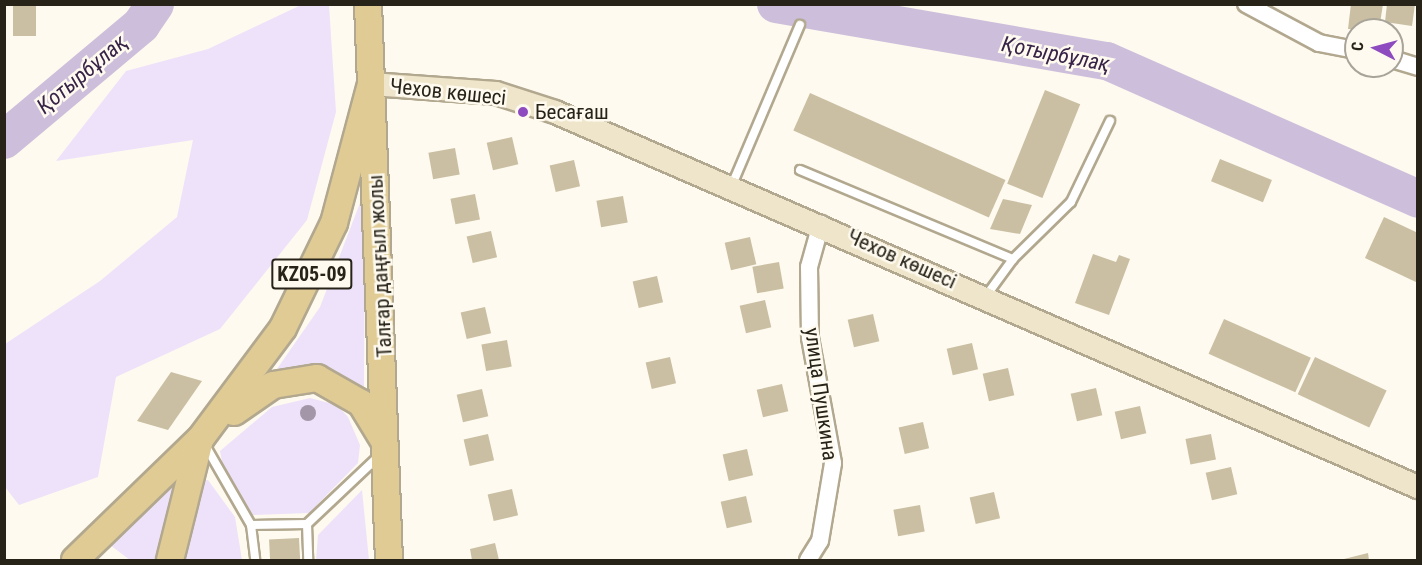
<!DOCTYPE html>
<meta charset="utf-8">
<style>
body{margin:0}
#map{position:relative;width:1422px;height:565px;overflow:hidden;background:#fefaef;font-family:"Roboto Condensed",sans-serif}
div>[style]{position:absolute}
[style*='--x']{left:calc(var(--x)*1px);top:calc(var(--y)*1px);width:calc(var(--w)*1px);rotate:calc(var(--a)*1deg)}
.green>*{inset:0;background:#eee2fb}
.river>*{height:38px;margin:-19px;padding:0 19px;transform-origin:19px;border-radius:19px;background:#cdbfdb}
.building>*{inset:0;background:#cabfa2;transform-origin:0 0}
.roads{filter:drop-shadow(2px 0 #b2a88f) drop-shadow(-2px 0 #b2a88f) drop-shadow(0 2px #b2a88f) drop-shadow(0 -2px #b2a88f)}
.lane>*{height:8px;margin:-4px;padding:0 4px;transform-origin:4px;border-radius:4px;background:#fff}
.street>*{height:16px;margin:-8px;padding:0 8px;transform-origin:8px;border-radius:8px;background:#fff}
.secondary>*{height:22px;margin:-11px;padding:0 11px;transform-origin:11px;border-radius:11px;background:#efe5ca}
.primary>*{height:26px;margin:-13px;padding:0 13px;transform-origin:13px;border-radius:13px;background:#e0cb95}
.trees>*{width:16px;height:16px;margin:-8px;border-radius:50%;background:#a396a8}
.dots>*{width:16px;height:16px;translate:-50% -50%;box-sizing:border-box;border:3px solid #fefaef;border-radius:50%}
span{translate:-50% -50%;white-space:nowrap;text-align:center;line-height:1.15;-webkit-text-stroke:5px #fefaef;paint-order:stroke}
.shield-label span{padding:2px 4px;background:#fefaef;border:2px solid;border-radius:4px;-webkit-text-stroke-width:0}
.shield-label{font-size:20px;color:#272319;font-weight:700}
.street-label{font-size:21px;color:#272319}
.poi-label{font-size:21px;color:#272319}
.left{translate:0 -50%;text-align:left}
.water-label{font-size:22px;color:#372248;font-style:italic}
.frame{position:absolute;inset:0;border:6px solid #272319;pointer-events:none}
.north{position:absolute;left:1344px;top:18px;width:60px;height:60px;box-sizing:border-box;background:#fefaef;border:2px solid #a8a499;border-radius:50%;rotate:276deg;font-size:16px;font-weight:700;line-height:24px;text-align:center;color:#272319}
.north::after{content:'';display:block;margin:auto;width:21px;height:27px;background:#8d4bbf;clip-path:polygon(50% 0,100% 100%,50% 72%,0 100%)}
</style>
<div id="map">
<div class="green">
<div style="clip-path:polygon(301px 5px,329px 5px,336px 112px,307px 220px,220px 329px,116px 377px,98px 477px,19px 505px,5px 487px,5px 344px,100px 281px,177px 217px,193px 140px,56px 161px,126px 71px,208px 49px)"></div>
<div style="clip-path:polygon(365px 190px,364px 388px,324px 369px,270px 379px,320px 307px)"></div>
<div style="clip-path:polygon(310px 398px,337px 405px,348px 417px,360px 445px,358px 463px,309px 513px,253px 515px,223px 467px,220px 451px,272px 407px)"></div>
<div style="clip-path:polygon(186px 467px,161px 560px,130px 560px,110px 545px)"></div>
<div style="clip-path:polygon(208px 480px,235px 517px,242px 560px,181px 560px,201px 481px)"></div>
<div style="clip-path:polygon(362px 490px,369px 560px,316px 560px,318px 535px)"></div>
</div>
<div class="river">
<div style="--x:776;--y:4;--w:336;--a:9.8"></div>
<div style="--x:1107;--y:61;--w:340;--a:23.9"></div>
<div style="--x:4;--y:140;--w:179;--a:-40"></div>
<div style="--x:141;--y:25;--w:25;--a:-56"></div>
</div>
<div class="building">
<div style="clip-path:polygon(1351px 4px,1383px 4px,1379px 30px,1348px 29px)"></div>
<div style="clip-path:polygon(1387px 4px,1415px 4px,1412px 26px,1385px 22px)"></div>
<div style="left:13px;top:5px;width:23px;height:31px"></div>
<div style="left:1045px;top:90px;width:38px;height:101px;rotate:22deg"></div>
<div style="left:810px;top:93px;width:214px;height:41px;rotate:24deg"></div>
<div style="left:512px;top:137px;width:28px;height:26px;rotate:77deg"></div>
<div style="left:455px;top:148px;width:27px;height:27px;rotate:80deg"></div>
<div style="left:1220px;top:159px;width:56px;height:24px;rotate:22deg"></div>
<div style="left:574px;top:160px;width:27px;height:25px;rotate:77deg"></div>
<div style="left:475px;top:194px;width:26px;height:25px;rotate:79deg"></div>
<div style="left:623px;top:196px;width:27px;height:27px;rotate:80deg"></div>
<div style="clip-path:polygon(1003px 199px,1032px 205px,1020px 234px,990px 229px)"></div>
<div style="clip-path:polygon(1384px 217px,1418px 233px,1418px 283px,1365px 258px)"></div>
<div style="left:491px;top:231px;width:27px;height:25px;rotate:77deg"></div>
<div style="left:750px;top:237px;width:28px;height:26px;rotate:77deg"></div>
<div style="clip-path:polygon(1093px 254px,1116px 262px,1119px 255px,1130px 259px,1109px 315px,1075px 303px)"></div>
<div style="left:779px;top:262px;width:27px;height:27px;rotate:80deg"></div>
<div style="left:657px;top:276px;width:27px;height:25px;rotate:77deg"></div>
<div style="left:765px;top:300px;width:28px;height:26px;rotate:77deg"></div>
<div style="left:485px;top:307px;width:27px;height:25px;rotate:77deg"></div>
<div style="left:873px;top:314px;width:28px;height:26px;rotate:77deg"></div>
<div style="left:1224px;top:319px;width:95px;height:38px;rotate:24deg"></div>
<div style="left:507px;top:340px;width:27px;height:26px;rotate:80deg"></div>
<div style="left:972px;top:343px;width:27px;height:26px;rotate:77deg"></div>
<div style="left:670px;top:357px;width:27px;height:25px;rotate:77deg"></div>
<div style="left:1315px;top:357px;width:79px;height:41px;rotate:25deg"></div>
<div style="left:1008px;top:368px;width:28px;height:26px;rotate:77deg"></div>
<div style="clip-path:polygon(171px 372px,202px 381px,168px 430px,137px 421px)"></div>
<div style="left:782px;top:384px;width:28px;height:26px;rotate:77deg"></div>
<div style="left:1096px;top:388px;width:28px;height:26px;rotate:77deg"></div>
<div style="left:482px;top:389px;width:28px;height:26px;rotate:77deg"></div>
<div style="left:1140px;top:406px;width:28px;height:26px;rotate:77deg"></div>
<div style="left:923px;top:422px;width:27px;height:25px;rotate:77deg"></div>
<div style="left:488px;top:434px;width:27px;height:25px;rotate:77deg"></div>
<div style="left:1211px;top:434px;width:26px;height:26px;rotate:79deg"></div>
<div style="left:747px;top:449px;width:27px;height:25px;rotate:77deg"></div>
<div style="left:1231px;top:467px;width:28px;height:26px;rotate:77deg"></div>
<div style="left:512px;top:489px;width:27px;height:25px;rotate:77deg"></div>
<div style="left:994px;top:492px;width:27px;height:25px;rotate:77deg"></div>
<div style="left:746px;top:496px;width:27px;height:26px;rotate:77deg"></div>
<div style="left:920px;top:505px;width:27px;height:27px;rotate:80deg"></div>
<div style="left:299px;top:538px;width:22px;height:30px;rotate:87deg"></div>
<div style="clip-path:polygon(495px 543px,499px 560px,472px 560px,470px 549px)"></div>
<div style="clip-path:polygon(1368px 553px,1369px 560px,1340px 560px)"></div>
</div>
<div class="roads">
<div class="lane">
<div style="--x:800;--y:170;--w:231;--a:22.7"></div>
<div style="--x:732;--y:185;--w:174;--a:-67"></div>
<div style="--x:986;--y:296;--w:46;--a:-53.9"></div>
<div style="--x:1013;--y:259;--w:81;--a:-44.5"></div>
<div style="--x:1071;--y:202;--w:90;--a:-64.3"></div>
<div style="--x:205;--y:445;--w:92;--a:60.1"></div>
<div style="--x:251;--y:525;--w:35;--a:83"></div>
<div style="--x:307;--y:524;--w:36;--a:88"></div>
<div style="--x:251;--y:525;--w:56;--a:-1"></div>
<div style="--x:307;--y:524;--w:99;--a:-43.4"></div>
</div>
<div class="street">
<div style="--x:1246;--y:4;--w:83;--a:28.1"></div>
<div style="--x:1319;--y:43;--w:38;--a:11"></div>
<div style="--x:1392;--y:59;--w:27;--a:17"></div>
<div style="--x:808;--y:560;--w:22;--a:-58"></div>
<div style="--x:820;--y:541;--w:79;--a:-80.5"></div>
<div style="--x:833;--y:463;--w:127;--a:-100.4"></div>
<div style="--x:810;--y:338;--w:71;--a:-90.8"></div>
<div style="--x:809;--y:267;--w:45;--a:-74.4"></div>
</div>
<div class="secondary">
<div style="--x:371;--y:84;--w:125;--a:4.1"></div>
<div style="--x:496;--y:93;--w:62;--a:17.9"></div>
<div style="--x:555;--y:112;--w:941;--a:23.49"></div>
</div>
<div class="primary">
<div style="--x:368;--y:4;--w:556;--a:87.84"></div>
<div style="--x:234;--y:412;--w:47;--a:-34.7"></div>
<div style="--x:273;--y:385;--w:45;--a:-9"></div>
<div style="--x:317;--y:378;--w:51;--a:29.6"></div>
<div style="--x:361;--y:403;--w:44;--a:58.8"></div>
<div style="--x:75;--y:560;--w:175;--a:-44.1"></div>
<div style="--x:201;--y:438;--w:137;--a:-53.3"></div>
<div style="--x:283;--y:328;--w:117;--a:-64.1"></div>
<div style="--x:334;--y:223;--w:144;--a:-75.1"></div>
<div style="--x:170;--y:560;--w:120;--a:-76"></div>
</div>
</div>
<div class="trees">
<div style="left:308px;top:413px"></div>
</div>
<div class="dots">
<div style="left:523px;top:112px;background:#8d4bbf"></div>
</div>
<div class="shield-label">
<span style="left:312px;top:274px">KZ05-09</span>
</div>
<div class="street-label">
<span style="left:448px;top:92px;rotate:6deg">Чехов көшесі</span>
<span style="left:902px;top:259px;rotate:24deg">Чехов көшесі</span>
<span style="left:380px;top:266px;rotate:-93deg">Талғар даңғыл жолы</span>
<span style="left:821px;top:394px;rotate:82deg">улица Пушкина</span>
</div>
<div class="poi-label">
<span class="left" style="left:535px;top:112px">Бесағаш</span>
</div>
<div class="water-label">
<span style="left:1056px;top:54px;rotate:11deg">Қотырбұлақ</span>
<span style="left:82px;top:74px;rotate:-40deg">Қотырбұлақ</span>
</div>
<div class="frame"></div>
<div class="north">С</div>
</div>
